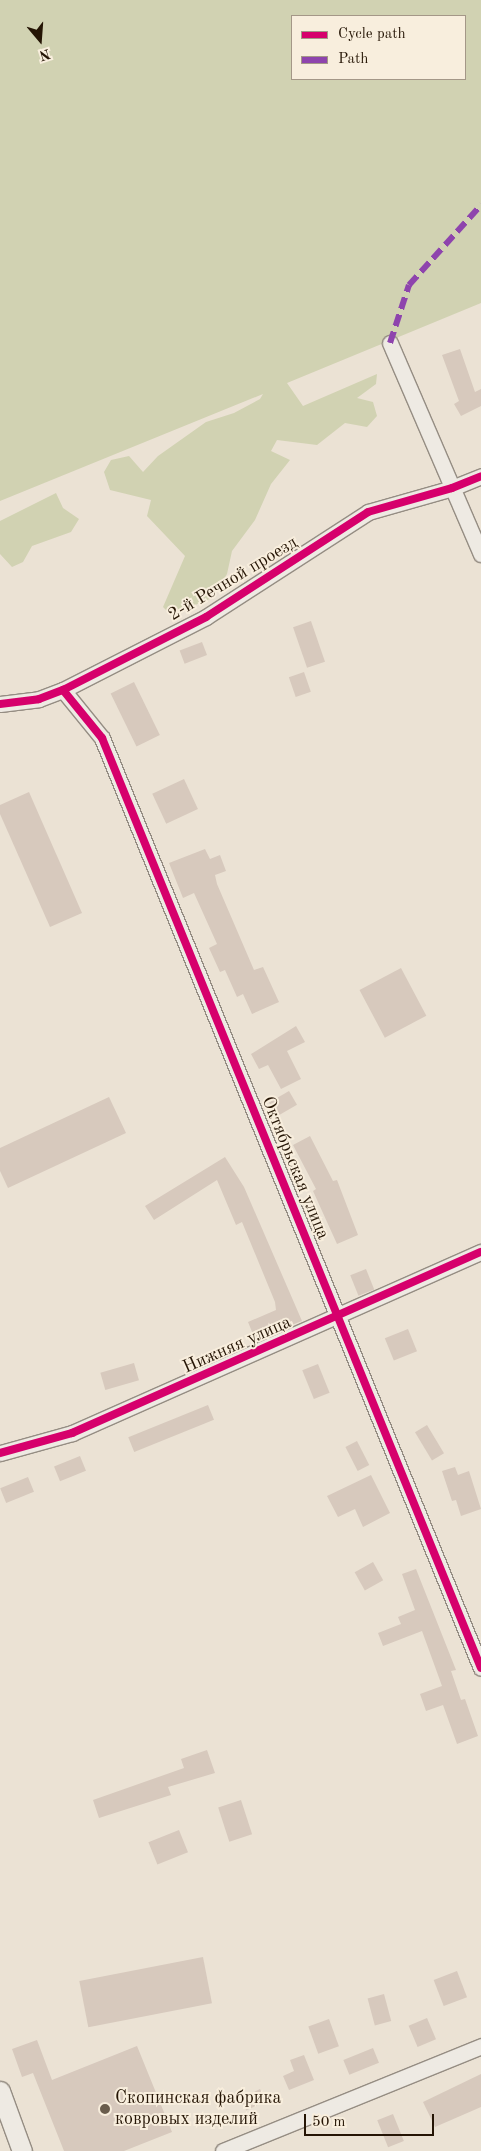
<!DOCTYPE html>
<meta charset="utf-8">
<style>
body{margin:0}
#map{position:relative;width:481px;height:2151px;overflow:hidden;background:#ebe2d4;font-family:"Old Standard TT",serif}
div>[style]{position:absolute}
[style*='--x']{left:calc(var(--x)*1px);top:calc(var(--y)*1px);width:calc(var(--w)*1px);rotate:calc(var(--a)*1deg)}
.green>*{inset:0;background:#d1d2b2}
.building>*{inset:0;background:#d7c9bd;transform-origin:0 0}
.roads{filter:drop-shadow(1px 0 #958d83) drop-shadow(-1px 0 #958d83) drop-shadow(0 1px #958d83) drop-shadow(0 -1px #958d83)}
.minor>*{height:15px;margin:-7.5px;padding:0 7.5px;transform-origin:7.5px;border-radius:7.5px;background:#eeeae3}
.tertiary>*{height:19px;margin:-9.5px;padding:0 9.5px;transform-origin:9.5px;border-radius:9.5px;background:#eeeae3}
.quiet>*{height:6px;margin-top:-3px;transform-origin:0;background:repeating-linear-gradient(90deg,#8e44ad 0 12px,transparent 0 18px)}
.cycleway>*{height:8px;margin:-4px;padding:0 4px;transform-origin:4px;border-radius:4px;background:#d6006c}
.dots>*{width:14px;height:14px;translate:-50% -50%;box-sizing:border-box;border:2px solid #f8eedd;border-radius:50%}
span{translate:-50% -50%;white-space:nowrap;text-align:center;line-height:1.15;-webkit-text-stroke:4px #f8eedd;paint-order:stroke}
.street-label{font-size:18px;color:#251505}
.poi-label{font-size:18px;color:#251505}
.left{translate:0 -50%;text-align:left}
.legend{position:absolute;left:291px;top:15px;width:175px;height:65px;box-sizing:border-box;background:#f8eedd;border:1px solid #a49787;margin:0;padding:6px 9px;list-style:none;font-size:15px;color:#251505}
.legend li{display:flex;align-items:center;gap:10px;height:25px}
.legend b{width:25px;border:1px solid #a49787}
.north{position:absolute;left:15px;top:15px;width:50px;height:50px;-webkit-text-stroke:4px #f8eedd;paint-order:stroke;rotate:162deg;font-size:14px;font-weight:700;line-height:20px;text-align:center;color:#251505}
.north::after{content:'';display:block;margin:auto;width:18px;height:22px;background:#251505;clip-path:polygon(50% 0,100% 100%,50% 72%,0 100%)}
.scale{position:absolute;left:304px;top:2114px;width:130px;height:22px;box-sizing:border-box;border:2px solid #251505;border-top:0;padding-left:6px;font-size:15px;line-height:18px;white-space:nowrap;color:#251505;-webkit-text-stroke:4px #f8eedd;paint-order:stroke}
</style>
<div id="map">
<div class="green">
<div style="clip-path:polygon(evenodd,0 0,481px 0,481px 303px,287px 383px,303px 406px,377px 374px,376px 384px,357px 398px,373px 402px,377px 416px,367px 427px,345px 423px,317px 445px,277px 440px,271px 451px,290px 460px,271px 484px,255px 520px,232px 551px,227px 574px,212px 598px,171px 615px,163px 607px,185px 556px,147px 516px,151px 500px,110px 490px,104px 472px,111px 460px,129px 456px,143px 472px,158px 456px,206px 422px,234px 413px,260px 399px,263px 394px,0 501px,0 0,292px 16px,465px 16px,465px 79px,292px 79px,292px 16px)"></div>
<div style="clip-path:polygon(56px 493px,63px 508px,79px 519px,71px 532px,32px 546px,23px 562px,12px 567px,0 554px,0 521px)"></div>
</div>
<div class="building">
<div style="clip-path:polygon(460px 349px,475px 392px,481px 389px,481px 406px,461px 416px,454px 404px,459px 401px,442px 355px)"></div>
<div style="left:311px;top:621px;width:43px;height:19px;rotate:71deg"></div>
<div style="left:202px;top:642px;width:14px;height:24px;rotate:69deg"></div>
<div style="left:304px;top:672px;width:21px;height:16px;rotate:71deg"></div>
<div style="left:134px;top:682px;width:59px;height:26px;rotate:64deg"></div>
<div style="left:184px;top:779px;width:33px;height:35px;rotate:65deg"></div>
<div style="clip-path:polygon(29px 792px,82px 913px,50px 927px,0 814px,0 805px)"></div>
<div style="clip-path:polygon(205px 849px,210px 859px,220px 855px,226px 871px,215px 875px,217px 884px,254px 970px,263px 967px,279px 1002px,252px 1014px,243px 994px,237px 997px,225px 970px,220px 972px,209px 948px,217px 944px,194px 893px,183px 898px,169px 863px)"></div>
<div style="left:401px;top:968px;width:54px;height:47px;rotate:62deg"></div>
<div style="clip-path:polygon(296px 1026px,305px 1042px,287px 1051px,301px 1079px,281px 1089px,268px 1065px,259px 1069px,251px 1054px)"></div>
<div style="left:289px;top:1091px;width:16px;height:23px;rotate:60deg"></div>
<div style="clip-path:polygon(109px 1097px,126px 1133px,8px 1188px,0 1171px,0 1148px)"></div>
<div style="clip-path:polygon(310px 1136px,333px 1181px,337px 1180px,358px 1235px,337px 1244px,313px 1191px,316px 1189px,293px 1145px)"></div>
<div style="clip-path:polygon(225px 1157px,244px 1187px,302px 1321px,255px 1339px,248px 1322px,276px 1310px,275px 1302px,242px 1222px,236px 1225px,217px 1180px,154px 1220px,145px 1206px)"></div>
<div style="left:366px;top:1269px;width:22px;height:17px;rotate:68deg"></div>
<div style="left:408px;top:1329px;width:24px;height:25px;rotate:68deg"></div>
<div style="left:134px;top:1363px;width:18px;height:35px;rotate:74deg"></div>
<div style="left:318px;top:1364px;width:31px;height:17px;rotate:68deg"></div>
<div style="left:208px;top:1405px;width:16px;height:86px;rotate:68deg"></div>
<div style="left:427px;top:1425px;width:33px;height:14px;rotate:59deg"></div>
<div style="left:357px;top:1441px;width:27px;height:13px;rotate:63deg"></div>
<div style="left:80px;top:1456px;width:16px;height:28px;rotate:68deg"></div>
<div style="clip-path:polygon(455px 1467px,458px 1475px,469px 1471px,481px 1509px,461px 1516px,456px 1500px,452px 1501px,442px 1471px)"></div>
<div style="clip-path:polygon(371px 1475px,390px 1513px,363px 1527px,355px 1509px,338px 1517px,327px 1496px)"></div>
<div style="left:28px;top:1477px;width:16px;height:30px;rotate:68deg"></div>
<div style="left:373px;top:1562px;width:21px;height:21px;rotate:61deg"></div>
<div style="clip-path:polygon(416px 1569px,456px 1670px,451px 1671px,461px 1700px,465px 1699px,478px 1736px,457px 1744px,443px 1705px,426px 1711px,420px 1694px,442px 1686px,422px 1631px,383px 1646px,378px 1633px,401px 1624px,398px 1617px,415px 1610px,402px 1574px)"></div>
<div style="clip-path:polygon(207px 1750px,215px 1773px,168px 1787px,171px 1795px,99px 1818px,93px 1800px,184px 1768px,181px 1759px)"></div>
<div style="left:241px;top:1800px;width:36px;height:24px;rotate:72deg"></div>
<div style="left:179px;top:1830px;width:24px;height:33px;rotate:68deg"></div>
<div style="left:203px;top:1957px;width:47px;height:126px;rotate:79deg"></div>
<div style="left:457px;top:1971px;width:28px;height:25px;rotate:69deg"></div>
<div style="left:384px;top:1994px;width:28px;height:17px;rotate:75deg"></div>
<div style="left:427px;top:2018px;width:23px;height:20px;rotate:67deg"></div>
<div style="left:329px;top:2019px;width:29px;height:22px;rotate:70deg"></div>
<div style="clip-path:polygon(37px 2040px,52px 2080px,137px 2046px,172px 2132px,124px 2151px,64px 2151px,33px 2073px,22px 2077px,12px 2049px)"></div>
<div style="left:373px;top:2048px;width:16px;height:32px;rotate:68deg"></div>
<div style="clip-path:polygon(304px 2055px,314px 2080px,289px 2090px,283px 2076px,294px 2071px,290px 2060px)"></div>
<div style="clip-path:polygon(481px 2074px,481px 2107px,435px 2127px,423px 2102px)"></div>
<div style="left:260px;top:2089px;width:13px;height:22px;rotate:63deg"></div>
<div style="left:393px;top:2114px;width:29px;height:17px;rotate:68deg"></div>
</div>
<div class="roads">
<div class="minor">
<div style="--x:390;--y:343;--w:230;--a:66.7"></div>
<div style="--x:63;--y:690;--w:62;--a:50.9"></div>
<div style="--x:102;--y:738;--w:1004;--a:67.83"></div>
<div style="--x:0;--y:704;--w:39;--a:-7"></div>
<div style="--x:39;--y:699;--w:26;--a:-21"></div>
<div style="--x:63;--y:690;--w:161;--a:-27"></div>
<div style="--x:206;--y:617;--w:193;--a:-32.9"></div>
<div style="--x:368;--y:512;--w:87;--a:-15.9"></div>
<div style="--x:452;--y:488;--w:31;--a:-22"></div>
<div style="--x:0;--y:1453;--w:75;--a:-15.5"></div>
<div style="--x:72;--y:1433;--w:447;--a:-23.9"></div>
<div style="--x:223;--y:2151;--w:279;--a:-22.1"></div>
</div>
<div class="tertiary">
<div style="--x:0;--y:2091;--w:64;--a:69.9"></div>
</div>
</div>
<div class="quiet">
<div style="--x:390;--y:343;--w:61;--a:-71.9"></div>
<div style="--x:409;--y:285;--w:108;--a:-48"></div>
</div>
<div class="cycleway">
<div style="--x:63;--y:690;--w:62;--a:50.9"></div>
<div style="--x:102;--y:738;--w:1004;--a:67.83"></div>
<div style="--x:0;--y:704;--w:39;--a:-7"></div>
<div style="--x:39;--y:699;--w:26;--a:-21"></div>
<div style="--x:63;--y:690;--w:161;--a:-27"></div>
<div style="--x:206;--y:617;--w:193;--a:-32.9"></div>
<div style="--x:368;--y:512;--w:87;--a:-15.9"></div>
<div style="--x:452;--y:488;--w:31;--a:-22"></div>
<div style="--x:0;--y:1453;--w:75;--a:-15.5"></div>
<div style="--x:72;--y:1433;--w:447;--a:-23.9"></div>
</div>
<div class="dots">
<div style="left:105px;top:2109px;background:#6a5d4d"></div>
</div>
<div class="street-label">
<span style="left:233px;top:579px;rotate:-31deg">2-й Речной проезд</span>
<span style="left:295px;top:1168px;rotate:68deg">Октябрьская улица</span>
<span style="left:237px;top:1345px;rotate:-24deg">Нижняя улица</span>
</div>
<div class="poi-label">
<span class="left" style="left:115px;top:2109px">Скопинская фабрика<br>ковровых изделий</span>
</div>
<ul class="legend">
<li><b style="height:6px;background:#d6006c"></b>Cycle path</li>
<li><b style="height:6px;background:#8e44ad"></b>Path</li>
</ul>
<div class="north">N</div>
<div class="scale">50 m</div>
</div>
